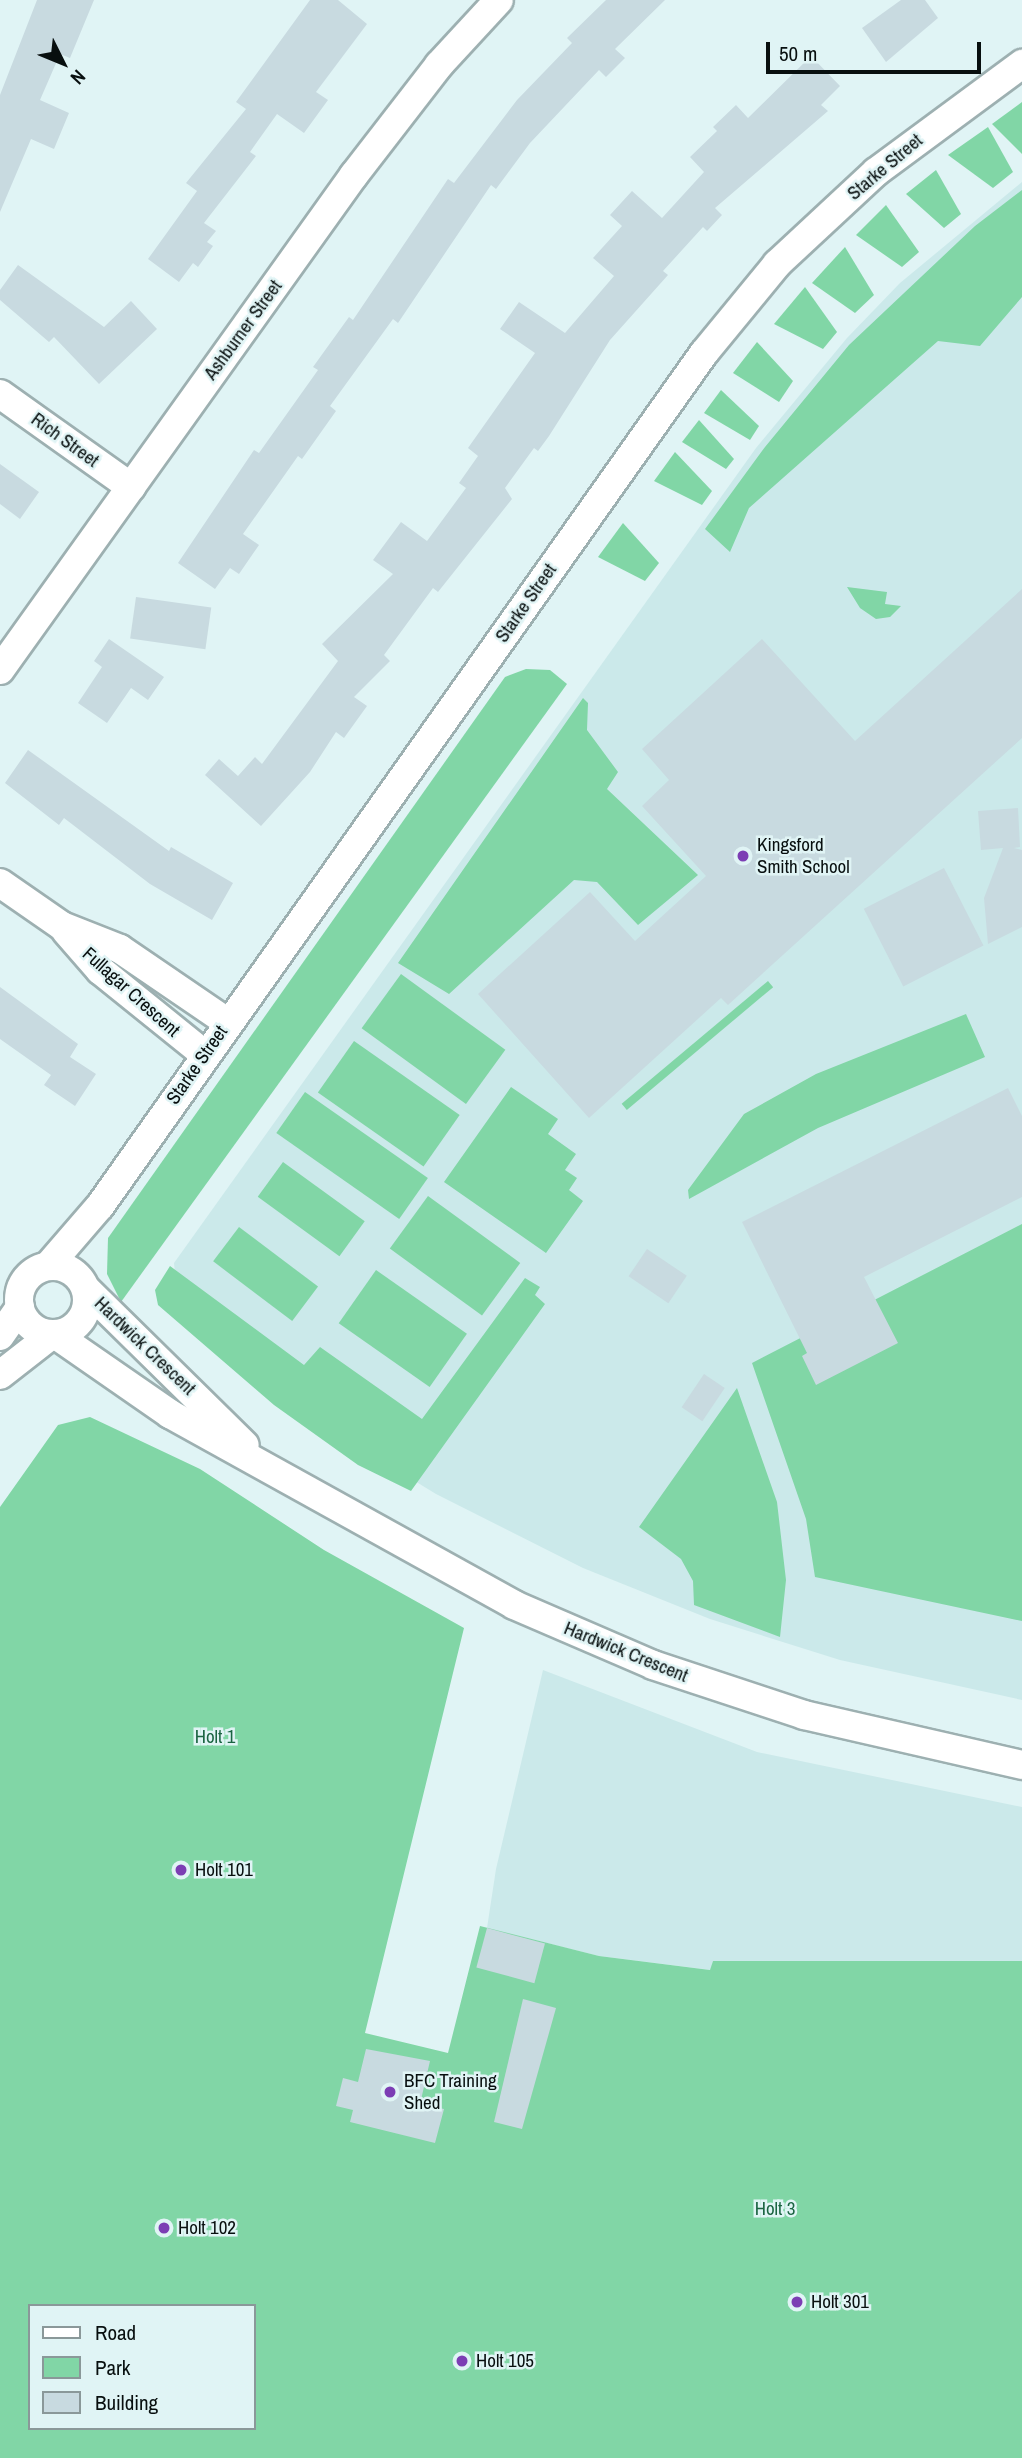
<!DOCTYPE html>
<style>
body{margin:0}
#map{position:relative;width:1022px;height:2458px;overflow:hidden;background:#e0f4f5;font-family:"Archivo Narrow",sans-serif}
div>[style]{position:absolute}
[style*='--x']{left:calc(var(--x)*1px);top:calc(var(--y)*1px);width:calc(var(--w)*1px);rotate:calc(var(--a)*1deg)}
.built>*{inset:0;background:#cbe9ea}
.green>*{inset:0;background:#81d6a6;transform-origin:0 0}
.building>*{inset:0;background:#c8dae0;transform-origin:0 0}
.roads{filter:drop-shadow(2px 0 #9db0b1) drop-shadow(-2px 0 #9db0b1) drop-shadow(0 2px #9db0b1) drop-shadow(0 -2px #9db0b1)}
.minor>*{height:28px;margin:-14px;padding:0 14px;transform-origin:14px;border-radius:14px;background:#fff}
.minor>.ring{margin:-14px;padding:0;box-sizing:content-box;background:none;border:28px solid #fff;border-radius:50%}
.dots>*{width:19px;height:19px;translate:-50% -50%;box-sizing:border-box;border:4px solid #e0f4f5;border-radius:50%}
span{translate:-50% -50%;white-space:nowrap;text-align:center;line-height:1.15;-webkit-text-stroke:5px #e0f4f5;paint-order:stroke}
.street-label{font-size:19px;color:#080f0f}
.poi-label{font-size:19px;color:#080f0f}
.left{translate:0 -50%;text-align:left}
.park-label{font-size:19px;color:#1b6542}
.legend{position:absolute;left:28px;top:2304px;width:228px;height:126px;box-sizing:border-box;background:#e0f4f5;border:2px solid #8a9899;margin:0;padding:9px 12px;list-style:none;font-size:21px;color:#080f0f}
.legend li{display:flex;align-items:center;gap:14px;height:35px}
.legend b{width:35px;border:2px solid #8a9899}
.north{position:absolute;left:28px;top:28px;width:70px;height:70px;-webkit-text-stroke:5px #e0f4f5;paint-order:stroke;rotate:133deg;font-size:19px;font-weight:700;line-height:28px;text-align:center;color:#080f0f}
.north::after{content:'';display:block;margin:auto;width:24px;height:32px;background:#080f0f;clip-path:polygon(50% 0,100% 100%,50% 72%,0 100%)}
.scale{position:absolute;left:766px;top:42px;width:215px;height:32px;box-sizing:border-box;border:4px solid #080f0f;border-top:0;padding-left:9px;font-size:21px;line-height:24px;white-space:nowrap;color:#080f0f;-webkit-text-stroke:5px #e0f4f5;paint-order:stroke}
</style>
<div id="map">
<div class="built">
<div style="clip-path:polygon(1022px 182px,1022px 1700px,840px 1660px,710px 1619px,583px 1568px,436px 1494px,307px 1415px,177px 1296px,174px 1263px,756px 448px,847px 338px,900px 283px)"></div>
<div style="clip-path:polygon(543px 1670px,757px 1752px,1022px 1807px,1022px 1961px,713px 1961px,711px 1970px,599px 1956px,487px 1928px,496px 1869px)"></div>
</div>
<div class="green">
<div style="clip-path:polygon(1022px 102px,1022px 154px,992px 124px)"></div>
<div style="clip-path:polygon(988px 127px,1013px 172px,993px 188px,948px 155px)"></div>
<div style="clip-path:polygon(936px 170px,961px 214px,944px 228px,906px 194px)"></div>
<div style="clip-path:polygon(1022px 190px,1022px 297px,980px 346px,938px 341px,749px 508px,730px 552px,705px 529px,765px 447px,849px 345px,975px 226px)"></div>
<div style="clip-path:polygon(886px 205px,919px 252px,902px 267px,856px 235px)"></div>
<div style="clip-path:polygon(845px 247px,874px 295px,855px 313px,812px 283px)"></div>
<div style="clip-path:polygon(805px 287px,837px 332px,823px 349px,774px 324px)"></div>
<div style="clip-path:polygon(757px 342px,793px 381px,779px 402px,733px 373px)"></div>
<div style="clip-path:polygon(721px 390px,759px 426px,750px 440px,704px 413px)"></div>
<div style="clip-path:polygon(699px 420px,734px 459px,726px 469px,682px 442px)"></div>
<div style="clip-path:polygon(675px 452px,712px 491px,702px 505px,654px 481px)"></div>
<div style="clip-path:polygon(623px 523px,659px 563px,645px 581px,598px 557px)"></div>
<div style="clip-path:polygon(847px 587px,887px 592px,885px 604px,901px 606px,890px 617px,876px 619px,860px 608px)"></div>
<div style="clip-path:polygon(526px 669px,550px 670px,567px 684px,121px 1302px,107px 1274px,108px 1238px,505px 677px)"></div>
<div style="clip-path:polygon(583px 698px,588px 703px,587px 730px,618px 772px,607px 789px,698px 875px,638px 925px,597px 882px,574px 880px,449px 994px,398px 963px)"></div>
<div style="left:401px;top:974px;width:129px;height:67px;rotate:36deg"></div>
<div style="left:768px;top:981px;width:8px;height:191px;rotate:50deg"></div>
<div style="clip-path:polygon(966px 1014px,985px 1057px,818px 1128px,689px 1199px,688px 1190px,744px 1114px,816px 1074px)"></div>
<div style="left:354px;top:1041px;width:129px;height:63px;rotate:35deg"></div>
<div style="clip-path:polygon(511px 1087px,558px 1119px,548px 1134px,576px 1154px,565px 1170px,577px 1178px,569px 1190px,583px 1201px,546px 1253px,444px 1182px)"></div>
<div style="left:305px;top:1092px;width:150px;height:50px;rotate:35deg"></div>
<div style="left:283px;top:1162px;width:101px;height:43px;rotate:36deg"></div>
<div style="left:428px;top:1196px;width:114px;height:65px;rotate:36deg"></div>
<div style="clip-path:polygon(1022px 1224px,1022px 1621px,815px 1577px,806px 1519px,752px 1363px)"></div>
<div style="left:239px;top:1227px;width:99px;height:43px;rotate:37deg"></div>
<div style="clip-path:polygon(170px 1266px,304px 1365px,320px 1347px,422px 1419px,525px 1278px,540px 1287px,535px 1295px,545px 1304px,411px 1491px,358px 1465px,274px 1405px,158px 1305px,155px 1290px)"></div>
<div style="left:376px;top:1270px;width:111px;height:65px;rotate:35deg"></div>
<div style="clip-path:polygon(737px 1388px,777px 1502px,786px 1580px,780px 1637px,694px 1605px,693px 1581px,681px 1559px,639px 1527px)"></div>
<div style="clip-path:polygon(evenodd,90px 1417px,200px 1469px,324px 1550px,464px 1628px,365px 2033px,448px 2053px,480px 1926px,599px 1956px,710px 1970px,713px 1961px,1022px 1961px,1022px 2458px,0 2458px,0 1507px,58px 1425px,90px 1417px,30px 2306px,254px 2306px,254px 2428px,30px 2428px,30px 2306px)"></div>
</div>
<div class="building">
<div style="clip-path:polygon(37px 0,94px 0,70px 58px,60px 54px,40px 100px,69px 113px,54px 149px,31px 139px,0 212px,0 95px)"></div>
<div style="clip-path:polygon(310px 0,338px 0,367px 24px,316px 92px,328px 100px,304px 133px,277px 114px,250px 152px,256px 156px,204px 223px,216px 231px,207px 242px,213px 246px,198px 267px,193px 263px,179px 282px,148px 259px,197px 191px,186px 183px,246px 109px,236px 102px)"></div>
<div style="clip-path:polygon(606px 0,665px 0,615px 49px,625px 58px,606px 77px,599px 70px,530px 143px,496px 189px,491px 185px,398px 323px,393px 319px,330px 406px,336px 411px,302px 459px,298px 456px,243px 534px,259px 545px,239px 574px,230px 568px,215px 589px,178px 563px,254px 450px,259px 453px,318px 370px,313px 367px,349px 317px,353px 320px,448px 179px,454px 183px,517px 100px,572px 43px,567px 38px)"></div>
<div style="clip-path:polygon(901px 0,925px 0,938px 18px,886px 62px,862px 28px)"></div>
<div style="clip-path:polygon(811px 56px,840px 86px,821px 105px,828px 111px,715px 208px,722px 215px,707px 231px,703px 227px,663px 271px,668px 275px,610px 340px,549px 436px,538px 451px,534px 448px,505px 488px,512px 499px,438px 592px,433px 588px,384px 655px,390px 661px,354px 697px,367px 706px,344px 738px,336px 732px,310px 772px,261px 826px,205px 775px,219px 759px,238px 776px,255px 757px,262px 764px,338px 661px,322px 644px,393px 574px,373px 560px,401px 522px,427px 541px,466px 488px,459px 483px,478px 456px,468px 448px,535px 353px,500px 329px,519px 302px,565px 333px,614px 276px,593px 258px,622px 226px,610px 215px,632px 191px,662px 218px,704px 172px,690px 157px,717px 131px,713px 127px,736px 105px,748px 118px)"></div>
<div style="clip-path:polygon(18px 265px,104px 327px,131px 301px,157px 329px,99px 384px,54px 337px,49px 342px,0 300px,0 290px)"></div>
<div style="clip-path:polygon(0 464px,39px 492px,20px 519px,0 504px)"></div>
<div style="clip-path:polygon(1022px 589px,1022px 738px,728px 1005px,721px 998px,589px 1118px,478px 994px,590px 892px,635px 941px,706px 876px,642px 806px,669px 780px,642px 749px,762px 639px,855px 741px)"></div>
<div style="left:136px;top:597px;width:76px;height:42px;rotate:8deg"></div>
<div style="clip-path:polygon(109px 639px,164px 677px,148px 700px,131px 688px,107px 723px,78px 703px,102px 667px,94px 661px)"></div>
<div style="clip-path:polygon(28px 750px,169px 851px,171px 847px,233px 883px,212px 920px,150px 884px,64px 818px,59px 825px,5px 783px)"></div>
<div style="clip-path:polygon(1018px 808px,1020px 847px,1014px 848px,1022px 850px,1022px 927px,988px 944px,984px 898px,1003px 848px,981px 850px,978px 811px)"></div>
<div style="left:944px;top:868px;width:87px;height:90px;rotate:63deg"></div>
<div style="clip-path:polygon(0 987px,78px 1044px,70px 1057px,96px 1074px,75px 1106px,44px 1085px,51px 1075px,0 1039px)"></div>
<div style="clip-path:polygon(1008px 1088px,1022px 1116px,1022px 1197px,864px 1277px,898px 1343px,816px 1385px,802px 1356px,807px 1353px,742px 1222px)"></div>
<div style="left:647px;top:1249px;width:48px;height:33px;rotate:34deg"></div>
<div style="left:704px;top:1374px;width:25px;height:40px;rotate:34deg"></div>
<div style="left:487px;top:1928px;width:60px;height:41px;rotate:15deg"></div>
<div style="clip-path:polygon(523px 1999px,556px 2008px,522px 2129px,494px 2122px)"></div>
<div style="clip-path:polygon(366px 2049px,430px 2061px,420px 2104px,444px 2109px,435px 2143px,350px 2122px,353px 2110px,336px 2106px,343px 2078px,358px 2082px)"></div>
</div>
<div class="roads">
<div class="minor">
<div style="--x:0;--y:394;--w:161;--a:35.4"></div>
<div style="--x:0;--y:670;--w:609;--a:-54.43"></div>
<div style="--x:354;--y:175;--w:139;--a:-52.3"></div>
<div style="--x:439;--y:65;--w:88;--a:-47.3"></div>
<div style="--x:0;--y:883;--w:75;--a:34.7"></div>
<div style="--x:62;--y:926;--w:62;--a:21.6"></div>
<div style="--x:120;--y:949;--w:130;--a:34.3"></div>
<div style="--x:66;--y:931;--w:52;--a:48.9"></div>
<div style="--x:100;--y:970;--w:134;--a:38.9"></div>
<div style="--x:49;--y:1265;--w:78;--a:-49.2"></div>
<div style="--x:100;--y:1206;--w:1045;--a:-54.7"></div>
<div style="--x:704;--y:353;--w:115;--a:-50.6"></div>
<div style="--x:777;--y:264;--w:135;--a:-42.9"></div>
<div style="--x:876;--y:172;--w:182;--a:-36.5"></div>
<div class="ring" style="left:19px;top:1266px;width:40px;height:40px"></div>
<div style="--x:87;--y:1290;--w:221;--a:44.5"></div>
<div style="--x:56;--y:1335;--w:139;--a:34.7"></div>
<div style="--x:170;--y:1414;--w:393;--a:29"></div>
<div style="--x:514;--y:1605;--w:151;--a:23.3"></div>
<div style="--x:653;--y:1665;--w:159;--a:18.3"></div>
<div style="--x:804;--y:1715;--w:224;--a:12.9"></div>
<div style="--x:0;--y:1336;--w:35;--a:-55"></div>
<div style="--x:0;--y:1375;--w:63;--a:-38"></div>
</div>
</div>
<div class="dots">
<div style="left:743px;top:856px;background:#7c3eb4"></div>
<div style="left:181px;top:1870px;background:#7c3eb4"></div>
<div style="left:390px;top:2092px;background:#7c3eb4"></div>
<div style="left:164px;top:2228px;background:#7c3eb4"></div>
<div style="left:797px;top:2302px;background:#7c3eb4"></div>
<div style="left:462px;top:2361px;background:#7c3eb4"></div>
</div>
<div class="street-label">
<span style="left:885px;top:167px;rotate:-40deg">Starke Street</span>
<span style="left:243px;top:330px;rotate:-54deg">Ashburner Street</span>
<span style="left:65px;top:440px;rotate:36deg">Rich Street</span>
<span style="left:526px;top:603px;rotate:-55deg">Starke Street</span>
<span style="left:131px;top:992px;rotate:42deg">Fullagar Crescent</span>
<span style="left:197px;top:1065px;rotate:-55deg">Starke Street</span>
<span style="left:145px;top:1346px;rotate:44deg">Hardwick Crescent</span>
<span style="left:626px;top:1652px;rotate:22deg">Hardwick Crescent</span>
</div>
<div class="poi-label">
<span class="left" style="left:757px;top:856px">Kingsford<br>Smith School</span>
<span class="left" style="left:195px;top:1870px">Holt 101</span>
<span class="left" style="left:404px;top:2092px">BFC Training<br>Shed</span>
<span class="left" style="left:178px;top:2228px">Holt 102</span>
<span class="left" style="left:811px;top:2302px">Holt 301</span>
<span class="left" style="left:476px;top:2361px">Holt 105</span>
</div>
<div class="park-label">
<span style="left:215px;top:1737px">Holt 1</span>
<span style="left:775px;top:2209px">Holt 3</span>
</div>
<ul class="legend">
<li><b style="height:9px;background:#fff"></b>Road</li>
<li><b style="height:19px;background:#81d6a6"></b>Park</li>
<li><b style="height:19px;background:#c8dae0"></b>Building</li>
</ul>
<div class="north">N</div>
<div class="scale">50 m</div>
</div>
